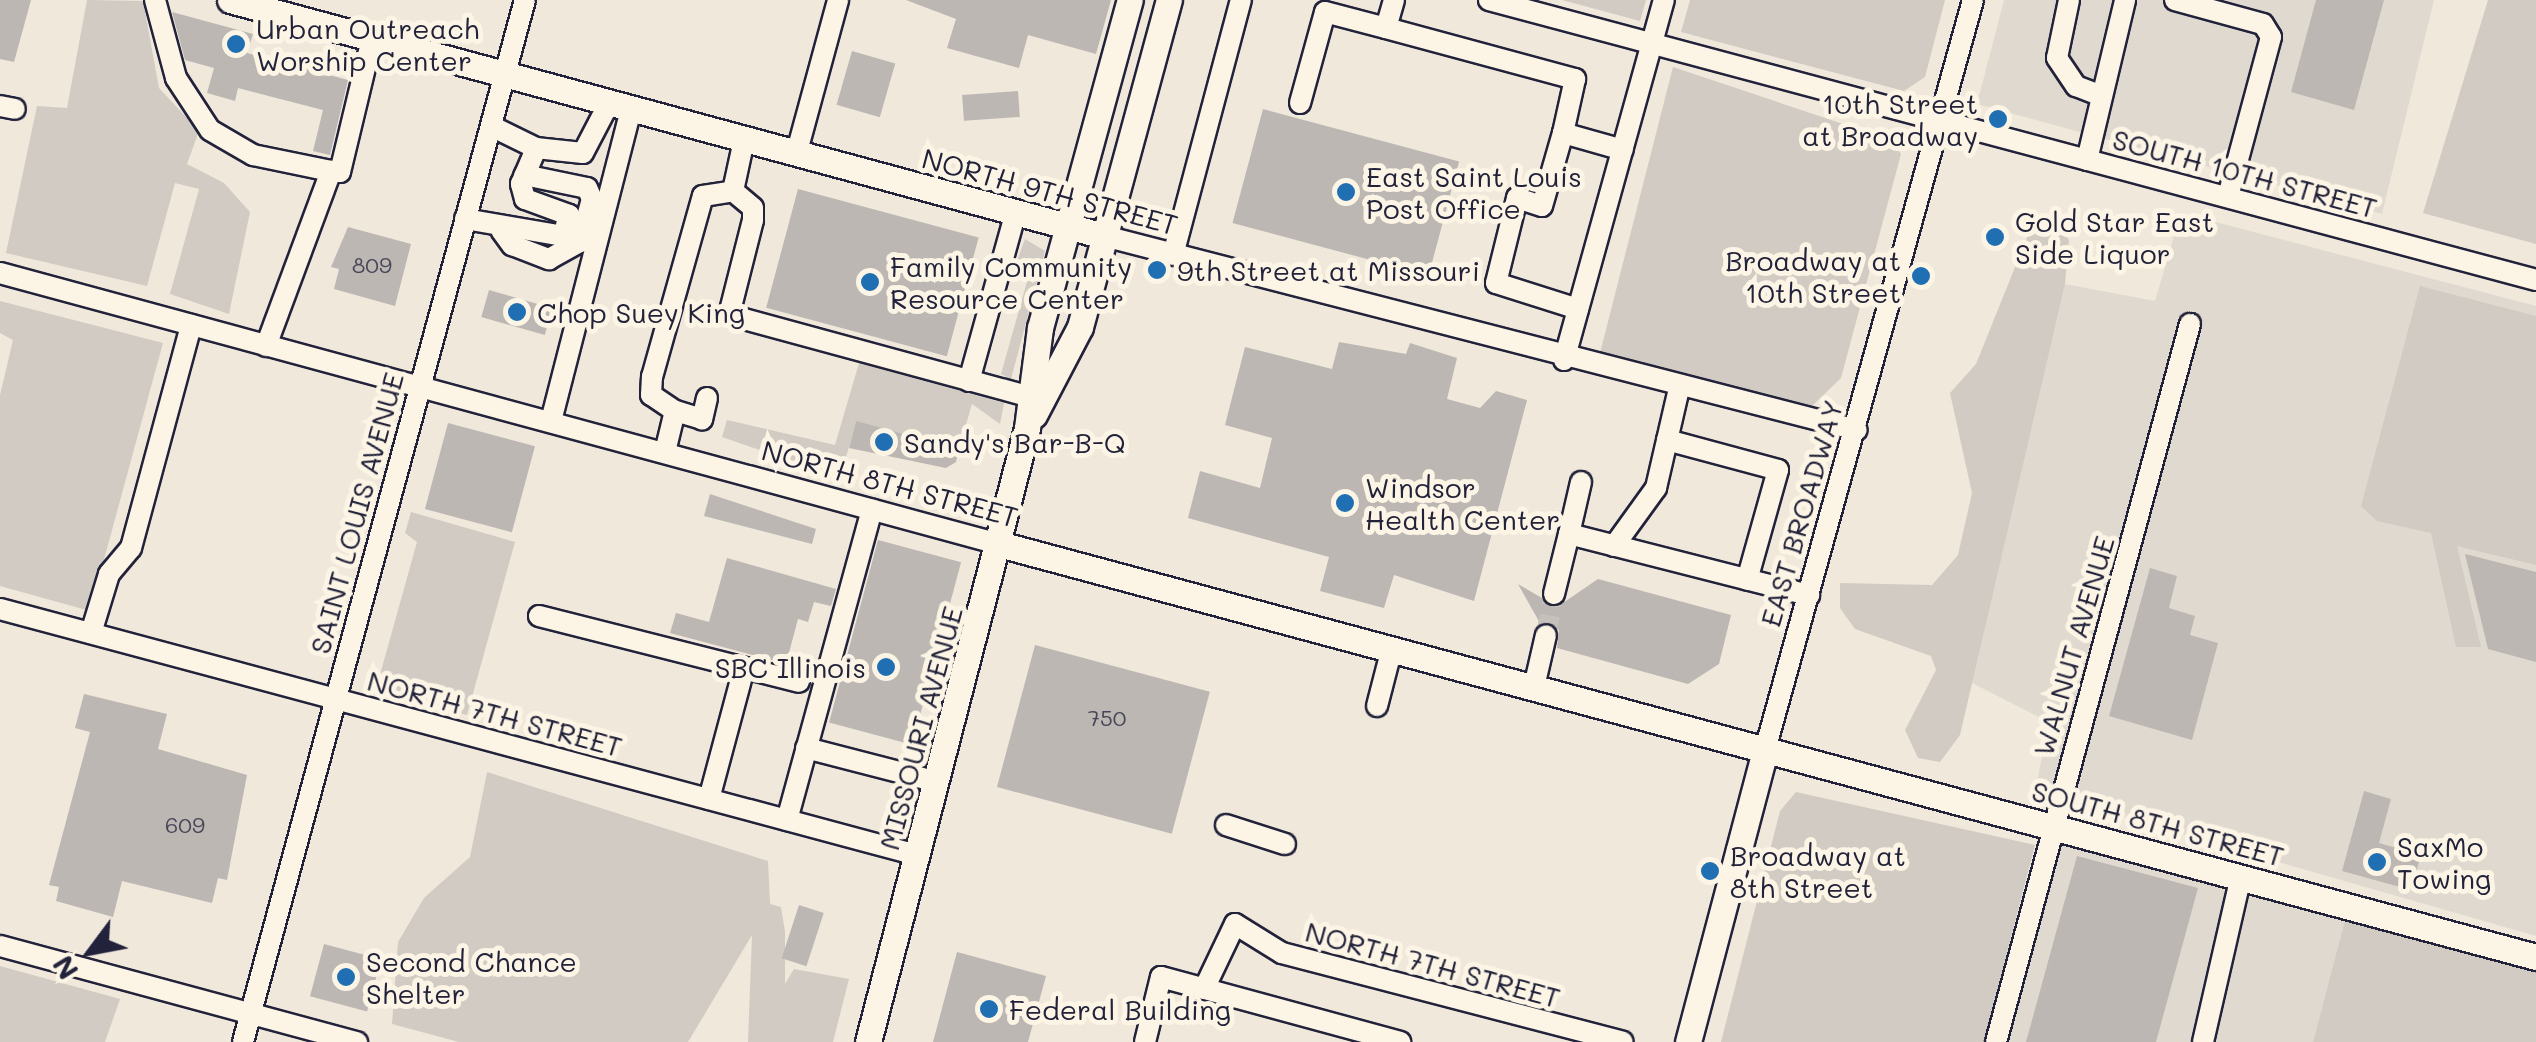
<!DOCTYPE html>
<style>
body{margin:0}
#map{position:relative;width:2536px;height:1042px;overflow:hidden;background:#efe8db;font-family:Mali,sans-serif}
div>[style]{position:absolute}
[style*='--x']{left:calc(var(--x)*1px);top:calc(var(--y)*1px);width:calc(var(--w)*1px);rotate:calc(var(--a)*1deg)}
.built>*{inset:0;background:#e0d9cf}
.green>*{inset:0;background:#d1cbc3}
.building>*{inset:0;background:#bcb7b3;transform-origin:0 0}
.minor-tunnel>*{height:20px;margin-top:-10px;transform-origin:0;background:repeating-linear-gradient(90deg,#c6c0bb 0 20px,transparent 0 30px)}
.roads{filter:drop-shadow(2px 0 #22223b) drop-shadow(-2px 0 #22223b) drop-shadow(0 2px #22223b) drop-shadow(0 -2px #22223b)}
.minor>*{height:20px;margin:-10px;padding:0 10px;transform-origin:10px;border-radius:10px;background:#fcf5e5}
.major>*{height:25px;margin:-12.5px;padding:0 12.5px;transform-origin:12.5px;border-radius:12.5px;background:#fcf5e5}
.dots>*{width:28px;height:28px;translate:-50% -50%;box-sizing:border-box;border:5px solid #fcf5e5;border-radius:50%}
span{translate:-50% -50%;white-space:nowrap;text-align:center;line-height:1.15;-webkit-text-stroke:10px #fcf5e5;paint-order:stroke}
.number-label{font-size:22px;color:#484759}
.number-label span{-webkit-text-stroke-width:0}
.poi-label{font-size:28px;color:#22223b}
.left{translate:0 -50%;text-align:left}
.right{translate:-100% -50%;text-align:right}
.street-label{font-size:28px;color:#22223b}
.north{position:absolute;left:40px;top:902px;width:100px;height:100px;-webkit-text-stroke:8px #fcf5e5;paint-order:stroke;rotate:238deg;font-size:28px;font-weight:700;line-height:40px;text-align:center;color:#22223b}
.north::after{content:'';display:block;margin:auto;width:35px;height:45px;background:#22223b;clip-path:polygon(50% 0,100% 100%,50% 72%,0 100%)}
</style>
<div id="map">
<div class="built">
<div style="clip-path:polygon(2004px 0,2434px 0,2382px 214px,1977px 104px)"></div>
<div style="clip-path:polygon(2181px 213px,2536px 306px,2536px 936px,2035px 792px,2049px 722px,1970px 682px,2065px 284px,2155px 301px)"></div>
<div style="clip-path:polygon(2060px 842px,2345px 920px,2313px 1042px,2008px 1042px)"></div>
</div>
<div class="green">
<div style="clip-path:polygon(87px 0,143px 1px,159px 88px,199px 131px,187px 164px,224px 183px,250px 212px,229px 314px,170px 294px,199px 189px,175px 183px,147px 286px,6px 253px,37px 106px,67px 108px)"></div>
<div style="clip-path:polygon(1562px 0,1646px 0,1640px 21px)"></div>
<div style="clip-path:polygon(1690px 0,1945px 0,1925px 77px,1904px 91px,1681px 32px)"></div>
<div style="clip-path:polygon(2488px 0,2536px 0,2536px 244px,2423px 213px)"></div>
<div style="clip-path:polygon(1673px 67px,1891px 140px,1901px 154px,1841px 378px,1812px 406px,1600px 353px)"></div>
<div style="clip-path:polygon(2052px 217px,2069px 240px,2065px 284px,1960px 735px,1940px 762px,1918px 758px,1905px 730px,1936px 670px,1931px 656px,1855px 629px,1840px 608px,1840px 583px,1932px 585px,1958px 555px,1972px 493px,1950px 393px,1976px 364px,2030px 230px)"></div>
<div style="clip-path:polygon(1025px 239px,1045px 251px,1011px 379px,1001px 374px,1030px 271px,1014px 269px)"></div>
<div style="clip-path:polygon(2420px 286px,2536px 316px,2536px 565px,2457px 546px,2481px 647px,2456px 647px,2431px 533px,2377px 521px,2361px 506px)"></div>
<div style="clip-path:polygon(0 301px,163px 343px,90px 611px,0 586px,0 395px,13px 340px,0 333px)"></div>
<div style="clip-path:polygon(859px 363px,1004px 403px,1000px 424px,972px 404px,959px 449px,856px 422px,840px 478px,722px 437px,727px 420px,835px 445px)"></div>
<div style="clip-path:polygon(411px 512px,515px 542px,467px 715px,376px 689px,417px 542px,405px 533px)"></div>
<div style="clip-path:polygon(487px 772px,768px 861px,770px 904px,781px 907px,785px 932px,785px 984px,794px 969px,849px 979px,833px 1042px,748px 1042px,752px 935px,688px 1042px,459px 1042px,392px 1024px,398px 942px,424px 898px,470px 857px)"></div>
<div style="clip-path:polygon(1796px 792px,2035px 845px,1984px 1042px,1721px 1042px,1780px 811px)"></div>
<div style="clip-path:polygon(2345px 920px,2536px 971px,2536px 1042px,2313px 1042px)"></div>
<div style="clip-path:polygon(0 966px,120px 999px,105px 1042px,0 1042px)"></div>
</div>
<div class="building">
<div style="clip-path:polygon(0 0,31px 0,14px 62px,0 59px)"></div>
<div style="clip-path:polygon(906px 0,1111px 0,1096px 54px,1028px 35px,1019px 68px,947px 48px,956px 19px)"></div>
<div style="clip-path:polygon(2316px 0,2384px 0,2354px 110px,2291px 92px)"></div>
<div style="clip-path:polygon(172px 12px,253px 34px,247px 53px,348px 80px,330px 155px,313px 151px,323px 110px,238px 88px,235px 101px,207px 93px,214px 68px,185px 60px)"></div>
<div style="left:852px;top:51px;width:45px;height:56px;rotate:16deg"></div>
<div style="left:1018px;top:91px;width:26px;height:56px;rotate:86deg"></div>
<div style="left:1263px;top:109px;width:203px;height:118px;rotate:15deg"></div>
<div style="left:798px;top:189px;width:187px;height:123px;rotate:15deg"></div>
<div style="clip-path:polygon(348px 227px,411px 244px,395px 306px,334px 289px,339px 269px,331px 267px)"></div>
<div style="left:489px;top:290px;width:66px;height:28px;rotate:16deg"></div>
<div style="clip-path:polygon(1339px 342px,1406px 354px,1410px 343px,1457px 358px,1447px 399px,1480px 408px,1496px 391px,1527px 400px,1474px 601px,1394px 575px,1384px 608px,1320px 591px,1329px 557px,1188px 518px,1200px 471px,1260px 488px,1272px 438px,1225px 425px,1245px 347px,1332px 369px)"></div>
<div style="clip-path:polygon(856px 421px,959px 449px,956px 462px,946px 468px,849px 448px)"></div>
<div style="left:448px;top:423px;width:90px;height:89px;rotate:15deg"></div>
<div style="clip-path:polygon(710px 494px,816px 529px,812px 544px,704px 516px)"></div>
<div style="left:878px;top:540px;width:86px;height:189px;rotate:15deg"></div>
<div style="clip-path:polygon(2465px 554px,2536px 572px,2536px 662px,2488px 649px)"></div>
<div style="clip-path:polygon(727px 558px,836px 589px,831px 606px,814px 602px,808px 622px,798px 619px,786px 664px,670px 633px,676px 613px,709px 622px)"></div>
<div style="clip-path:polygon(2150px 568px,2177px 576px,2169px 608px,2195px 616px,2190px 635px,2218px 643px,2192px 740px,2109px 716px)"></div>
<div style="clip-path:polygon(1598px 579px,1731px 615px,1719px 664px,1688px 684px,1557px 648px,1559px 630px,1540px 623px,1518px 584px,1557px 607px)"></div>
<div style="left:1035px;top:645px;width:181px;height:147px;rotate:15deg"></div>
<div style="clip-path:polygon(84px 694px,167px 714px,158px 749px,247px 775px,227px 880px,218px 878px,212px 903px,122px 881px,113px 917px,56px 901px,59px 887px,49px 885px,90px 732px,75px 728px)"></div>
<div style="clip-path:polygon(2364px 791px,2391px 799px,2379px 843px,2421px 855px,2411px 890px,2342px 871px)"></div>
<div style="clip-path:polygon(2077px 856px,2198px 888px,2156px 1042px,2026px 1042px)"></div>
<div style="left:799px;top:905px;width:26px;height:56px;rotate:18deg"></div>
<div style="left:324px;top:944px;width:59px;height:54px;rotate:15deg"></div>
<div style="clip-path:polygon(957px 952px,1046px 976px,1028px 1042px,933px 1042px)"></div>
</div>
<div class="minor-tunnel">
<div style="--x:1546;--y:635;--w:42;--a:-79"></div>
</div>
<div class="roads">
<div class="minor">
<div style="--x:155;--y:0;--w:81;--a:74.9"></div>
<div style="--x:176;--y:78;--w:62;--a:56.8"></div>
<div style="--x:210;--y:130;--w:50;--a:30.2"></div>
<div style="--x:253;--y:155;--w:80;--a:11.6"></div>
<div style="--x:331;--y:171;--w:9;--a:6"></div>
<div style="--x:340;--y:172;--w:137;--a:-76.5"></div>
<div style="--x:1394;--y:0;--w:29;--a:106"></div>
<div style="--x:1386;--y:28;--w:196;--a:15.1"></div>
<div style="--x:1575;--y:79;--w:55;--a:102.5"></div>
<div style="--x:1489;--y:0;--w:1084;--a:14.97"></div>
<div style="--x:2069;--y:0;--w:59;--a:101.7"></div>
<div style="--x:2057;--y:58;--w:34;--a:56"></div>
<div style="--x:2076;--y:86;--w:26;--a:21"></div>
<div style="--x:2175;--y:0;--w:91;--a:15.3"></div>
<div style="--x:2263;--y:24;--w:15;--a:58"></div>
<div style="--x:2271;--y:37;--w:165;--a:105.1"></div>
<div style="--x:1300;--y:103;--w:94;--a:-74.6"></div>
<div style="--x:1325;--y:12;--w:63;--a:14.7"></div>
<div style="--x:0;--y:106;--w:15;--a:11"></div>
<div style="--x:491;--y:126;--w:50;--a:26.1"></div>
<div style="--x:744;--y:140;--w:52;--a:102.2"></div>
<div style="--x:733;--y:191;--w:26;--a:40"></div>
<div style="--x:753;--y:208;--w:12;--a:90"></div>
<div style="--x:753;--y:220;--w:98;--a:104.2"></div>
<div style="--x:729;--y:315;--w:313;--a:15.2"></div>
<div style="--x:796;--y:155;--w:161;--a:-74.8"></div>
<div style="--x:2087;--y:160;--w:164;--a:-76.6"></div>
<div style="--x:465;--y:219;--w:99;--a:9.8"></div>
<div style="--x:563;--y:236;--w:22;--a:-74"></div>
<div style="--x:569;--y:215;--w:47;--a:-160"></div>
<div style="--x:525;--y:199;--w:16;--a:-105"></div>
<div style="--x:521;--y:184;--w:39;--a:-67"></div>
<div style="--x:536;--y:148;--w:47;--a:6.1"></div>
<div style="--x:583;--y:153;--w:56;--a:-62.5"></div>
<div style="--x:501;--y:230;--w:19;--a:54"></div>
<div style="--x:512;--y:245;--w:40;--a:21"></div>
<div style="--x:549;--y:259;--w:35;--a:-29"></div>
<div style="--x:580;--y:242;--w:45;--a:-74.4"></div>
<div style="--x:592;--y:199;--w:12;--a:-114"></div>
<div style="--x:587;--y:188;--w:64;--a:-168.3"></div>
<div style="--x:1108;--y:237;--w:773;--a:14.45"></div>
<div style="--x:1173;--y:255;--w:264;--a:-75.1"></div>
<div style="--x:0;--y:273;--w:1035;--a:15.18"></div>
<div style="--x:1578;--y:309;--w:86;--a:-162.4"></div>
<div style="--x:1496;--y:283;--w:88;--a:-76.1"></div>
<div style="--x:1517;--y:198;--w:26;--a:18"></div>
<div style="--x:1542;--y:206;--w:76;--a:-74"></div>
<div style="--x:1563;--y:133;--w:62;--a:15.8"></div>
<div style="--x:266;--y:346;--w:187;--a:-69.6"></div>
<div style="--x:1564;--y:360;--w:374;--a:-74.5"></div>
<div style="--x:969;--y:381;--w:175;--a:-74.5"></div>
<div style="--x:707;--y:398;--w:22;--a:103"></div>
<div style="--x:702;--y:419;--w:28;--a:-163"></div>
<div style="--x:675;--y:411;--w:29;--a:-146"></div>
<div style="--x:651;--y:395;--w:18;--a:-87"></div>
<div style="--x:652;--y:377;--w:188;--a:-74.3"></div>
<div style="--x:703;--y:196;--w:30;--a:-9"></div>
<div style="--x:551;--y:421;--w:321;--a:-75.6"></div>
<div style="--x:1667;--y:440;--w:115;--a:15.1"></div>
<div style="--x:1778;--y:470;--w:114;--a:105.7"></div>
<div style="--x:665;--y:452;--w:42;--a:-76.3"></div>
<div style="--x:1581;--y:482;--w:53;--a:103"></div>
<div style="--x:1569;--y:534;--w:248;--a:14.3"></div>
<div style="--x:1614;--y:546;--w:72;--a:-54.1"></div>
<div style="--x:1656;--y:488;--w:103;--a:-77"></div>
<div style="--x:1554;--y:594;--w:62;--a:-76"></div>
<div style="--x:0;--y:609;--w:949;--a:15.02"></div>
<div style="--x:539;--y:616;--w:268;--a:14.2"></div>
<div style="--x:91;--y:633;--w:62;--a:-73"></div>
<div style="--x:109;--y:574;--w:34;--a:-50"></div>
<div style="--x:131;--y:548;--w:231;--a:-74.9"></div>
<div style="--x:1534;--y:687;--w:53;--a:-77"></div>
<div style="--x:1377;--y:706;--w:60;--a:-75.5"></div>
<div style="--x:806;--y:748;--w:135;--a:14.5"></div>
<div style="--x:1765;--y:750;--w:778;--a:-74.5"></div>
<div style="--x:709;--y:799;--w:136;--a:-75"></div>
<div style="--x:787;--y:820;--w:322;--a:-74.7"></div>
<div style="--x:1226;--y:825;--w:62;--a:17.9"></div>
<div style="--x:0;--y:946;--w:370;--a:15.1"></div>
<div style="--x:1204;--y:989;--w:72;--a:-64.5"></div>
<div style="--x:1235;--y:924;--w:55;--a:31.7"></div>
<div style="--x:1282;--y:953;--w:352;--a:14.6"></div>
<div style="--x:243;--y:1042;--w:1079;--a:-74.86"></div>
<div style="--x:1145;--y:1042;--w:67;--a:-76.2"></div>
<div style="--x:1161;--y:977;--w:248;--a:15.2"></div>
<div style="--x:1996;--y:1042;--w:744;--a:-74.88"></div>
<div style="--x:2203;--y:1042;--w:170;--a:-77.1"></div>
</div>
<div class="major">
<div style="--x:230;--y:0;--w:909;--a:15.11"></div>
<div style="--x:1034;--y:415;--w:99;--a:-62.4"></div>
<div style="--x:1080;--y:327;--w:339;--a:-74.8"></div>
<div style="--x:999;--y:544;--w:1592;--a:15.04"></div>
<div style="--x:868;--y:1042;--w:634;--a:-75.48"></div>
<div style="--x:1027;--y:428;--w:101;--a:-82.6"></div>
<div style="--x:1040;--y:328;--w:340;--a:-74.7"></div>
<div style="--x:1688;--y:1042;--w:302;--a:-75.2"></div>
</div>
</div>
<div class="dots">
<div style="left:236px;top:44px;background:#1f6fb2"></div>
<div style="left:1998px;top:119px;background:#1f6fb2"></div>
<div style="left:1346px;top:192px;background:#1f6fb2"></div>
<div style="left:1995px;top:237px;background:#1f6fb2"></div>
<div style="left:1157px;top:270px;background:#1f6fb2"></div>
<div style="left:1921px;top:276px;background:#1f6fb2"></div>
<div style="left:870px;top:282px;background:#1f6fb2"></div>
<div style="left:517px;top:312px;background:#1f6fb2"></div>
<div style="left:884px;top:442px;background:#1f6fb2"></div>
<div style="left:1345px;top:503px;background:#1f6fb2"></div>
<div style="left:886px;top:667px;background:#1f6fb2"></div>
<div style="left:2377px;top:862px;background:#1f6fb2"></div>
<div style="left:1710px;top:871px;background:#1f6fb2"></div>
<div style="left:346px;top:977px;background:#1f6fb2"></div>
<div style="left:989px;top:1009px;background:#1f6fb2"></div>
</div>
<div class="number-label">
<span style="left:372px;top:265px">809</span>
<span style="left:1107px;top:718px">750</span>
<span style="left:185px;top:825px">609</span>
</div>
<div class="poi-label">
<span class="left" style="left:256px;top:44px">Urban Outreach<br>Worship Center</span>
<span class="right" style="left:1978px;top:119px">10th Street<br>at Broadway</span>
<span class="left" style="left:1366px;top:192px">East Saint Louis<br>Post Office</span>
<span class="left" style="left:2015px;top:237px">Gold Star East<br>Side Liquor</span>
<span class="right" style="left:1901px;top:276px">Broadway at<br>10th Street</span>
<span class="left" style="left:890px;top:282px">Family Community<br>Resource Center</span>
<span class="left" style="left:1177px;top:270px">9th Street at Missouri</span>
<span class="left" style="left:537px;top:312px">Chop Suey King</span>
<span class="left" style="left:904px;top:442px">Sandy's Bar-B-Q</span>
<span class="left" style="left:1365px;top:503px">Windsor<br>Health Center</span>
<span class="right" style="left:866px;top:667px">SBC Illinois</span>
<span class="left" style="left:2397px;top:862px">SaxMo<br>Towing</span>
<span class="left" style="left:1730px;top:871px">Broadway at<br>8th Street</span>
<span class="left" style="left:366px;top:977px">Second Chance<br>Shelter</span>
<span class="left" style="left:1009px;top:1009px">Federal Building</span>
</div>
<div class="street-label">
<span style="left:2245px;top:173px;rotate:15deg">SOUTH 10TH STREET</span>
<span style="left:1050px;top:191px;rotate:15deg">NORTH 9TH STREET</span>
<span style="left:890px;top:483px;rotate:15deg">NORTH 8TH STREET</span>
<span style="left:356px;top:513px;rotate:-75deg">SAINT LOUIS AVENUE</span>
<span style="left:1801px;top:513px;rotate:-74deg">EAST BROADWAY</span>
<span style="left:2073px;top:646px;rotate:-74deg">WALNUT AVENUE</span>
<span style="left:495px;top:713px;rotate:15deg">NORTH 7TH STREET</span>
<span style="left:920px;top:728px;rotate:-75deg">MISSOURI AVENUE</span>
<span style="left:2158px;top:823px;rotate:15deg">SOUTH 8TH STREET</span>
<span style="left:1433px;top:964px;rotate:15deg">NORTH 7TH STREET</span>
</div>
<div class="north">N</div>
</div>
